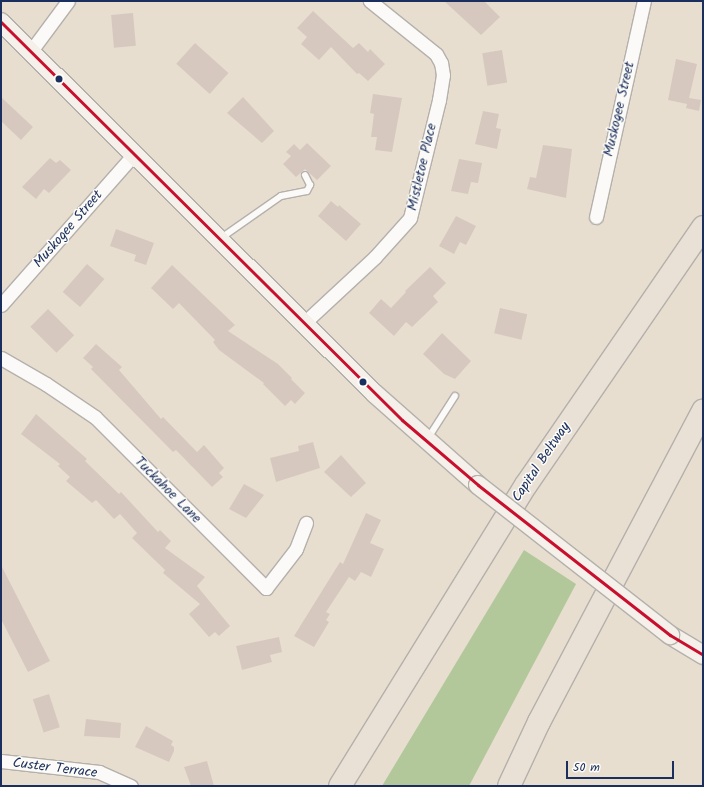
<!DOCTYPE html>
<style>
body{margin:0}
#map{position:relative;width:704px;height:787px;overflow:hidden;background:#e7decf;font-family:Kalam,sans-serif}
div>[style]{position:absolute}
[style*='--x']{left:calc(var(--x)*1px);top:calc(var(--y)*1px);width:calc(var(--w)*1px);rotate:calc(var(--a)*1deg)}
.forest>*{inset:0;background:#b3c89a}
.building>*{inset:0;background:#d7c8bf;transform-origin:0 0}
.roads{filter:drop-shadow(1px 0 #b4b0ab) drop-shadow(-1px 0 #b4b0ab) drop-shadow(0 1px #b4b0ab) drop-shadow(0 -1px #b4b0ab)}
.service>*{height:6px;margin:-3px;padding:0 3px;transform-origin:3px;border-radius:3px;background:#fbfaf8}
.minor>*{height:13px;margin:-6.5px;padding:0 6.5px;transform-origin:6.5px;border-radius:6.5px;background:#fbfaf8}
.secondary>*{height:18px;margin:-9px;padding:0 9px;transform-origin:9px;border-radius:9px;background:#f5f1ea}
.motorway>*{height:22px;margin:-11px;padding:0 11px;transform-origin:11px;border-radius:11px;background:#eae1d6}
.bridges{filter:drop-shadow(1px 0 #b4b0ab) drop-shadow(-1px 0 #b4b0ab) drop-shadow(0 1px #b4b0ab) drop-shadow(0 -1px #b4b0ab)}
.secondary-bridge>*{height:18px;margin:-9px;padding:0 9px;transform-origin:9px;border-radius:9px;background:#f5f1ea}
.bus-1>*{height:3px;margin:-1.5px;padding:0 1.5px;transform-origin:1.5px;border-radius:1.5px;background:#c8102e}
.dots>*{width:11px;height:11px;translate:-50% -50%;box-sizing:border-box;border:2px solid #fdfcf7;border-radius:50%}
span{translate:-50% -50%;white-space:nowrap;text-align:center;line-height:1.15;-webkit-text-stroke:3px #fdfcf7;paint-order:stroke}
.street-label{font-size:14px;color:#1b2f5e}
.frame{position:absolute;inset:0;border:2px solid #1b2f5e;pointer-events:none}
.scale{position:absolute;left:566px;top:761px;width:108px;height:18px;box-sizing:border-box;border:2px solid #1b2f5e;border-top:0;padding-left:5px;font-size:12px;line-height:14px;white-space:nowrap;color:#1b2f5e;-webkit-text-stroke:3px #fdfcf7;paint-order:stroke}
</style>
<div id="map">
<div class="forest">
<div style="clip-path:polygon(524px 550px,576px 584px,469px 786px,382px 786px)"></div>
</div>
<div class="building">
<div style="clip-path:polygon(444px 1px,484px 1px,500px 17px,481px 35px)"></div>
<div style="clip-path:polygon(313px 11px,353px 48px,359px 43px,368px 52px,370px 49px,385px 64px,368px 81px,359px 73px,357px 74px,331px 47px,319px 60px,301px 44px,307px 37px,297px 28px)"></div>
<div style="left:133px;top:13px;width:33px;height:22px;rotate:85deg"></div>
<div style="left:195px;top:43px;width:45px;height:28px;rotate:42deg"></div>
<div style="left:502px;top:50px;width:33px;height:20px;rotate:81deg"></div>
<div style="clip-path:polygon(676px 59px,697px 64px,689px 98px,701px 100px,699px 111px,686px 108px,687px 104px,668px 100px)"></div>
<div style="clip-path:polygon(373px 94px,402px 98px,392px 152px,375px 150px,377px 137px,371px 137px,374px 114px,370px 113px)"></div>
<div style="clip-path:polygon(1px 97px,33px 127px,21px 140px,1px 121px)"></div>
<div style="clip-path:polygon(243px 97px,274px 131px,262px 143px,227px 113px)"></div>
<div style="clip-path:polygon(483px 111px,499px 114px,496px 128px,501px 129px,497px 149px,475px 144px)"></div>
<div style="clip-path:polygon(307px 143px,331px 166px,317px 180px,305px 169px,296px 177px,283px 164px,291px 156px,286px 152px,294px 144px,300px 150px)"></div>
<div style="clip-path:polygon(543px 145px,572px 149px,566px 198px,527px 189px,530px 177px,536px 178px)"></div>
<div style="clip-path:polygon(50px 158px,56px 163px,60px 160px,71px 170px,49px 193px,44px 189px,36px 199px,22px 187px)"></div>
<div style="clip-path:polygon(459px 159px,482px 163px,478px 183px,471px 182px,468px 194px,451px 191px)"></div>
<div style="clip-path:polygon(331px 201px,338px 207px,339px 205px,361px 224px,346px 241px,318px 216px)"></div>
<div style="clip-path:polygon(456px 216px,476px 226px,466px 245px,460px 242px,454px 254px,439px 246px)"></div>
<div style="clip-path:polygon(116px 229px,154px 243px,146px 265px,134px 261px,136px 255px,110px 246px)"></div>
<div style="left:87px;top:264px;width:23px;height:37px;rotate:41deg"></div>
<div style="clip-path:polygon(172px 265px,235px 325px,228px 331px,278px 364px,292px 378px,291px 379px,305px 393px,295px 404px,291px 400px,285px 406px,263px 384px,264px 383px,219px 350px,213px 342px,215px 340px,179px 303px,173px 309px,151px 288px)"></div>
<div style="clip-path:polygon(430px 267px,446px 283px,433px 296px,438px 302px,412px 327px,406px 322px,394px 336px,369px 313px,381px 299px,391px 308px,406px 292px,405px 291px)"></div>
<div style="left:500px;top:308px;width:28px;height:26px;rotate:13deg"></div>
<div style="left:48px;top:309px;width:37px;height:25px;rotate:45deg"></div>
<div style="clip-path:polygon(442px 333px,471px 361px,455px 379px,444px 374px,423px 354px)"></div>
<div style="clip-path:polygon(96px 344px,122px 367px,119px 370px,161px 419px,163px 417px,197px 452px,204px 445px,224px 468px,219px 473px,223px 477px,212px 487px,176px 450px,173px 452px,91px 369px,93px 367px,83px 358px)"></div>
<div style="clip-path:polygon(36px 414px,87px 459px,85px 461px,119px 494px,121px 492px,158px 532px,160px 530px,171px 541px,165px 548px,205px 577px,197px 586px,230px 626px,219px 636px,215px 632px,209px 637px,189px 614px,200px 604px,163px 573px,165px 570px,132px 538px,137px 533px,120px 514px,114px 519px,96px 500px,92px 503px,66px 481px,70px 477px,58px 466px,60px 464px,21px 434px)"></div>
<div style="clip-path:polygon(313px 442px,320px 468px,276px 482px,270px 458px,299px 451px,298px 446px)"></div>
<div style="clip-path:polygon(341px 455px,366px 483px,351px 497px,324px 472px)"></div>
<div style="clip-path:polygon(244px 484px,264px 495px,246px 518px,229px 509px)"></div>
<div style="clip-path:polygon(366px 513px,381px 520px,370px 543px,384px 549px,371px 577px,361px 572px,355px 581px,349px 577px,326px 612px,330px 614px,326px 620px,329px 622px,314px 647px,294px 636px,340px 562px,343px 564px)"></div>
<div style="clip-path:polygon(1px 565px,50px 661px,28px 672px,1px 619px)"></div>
<div style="clip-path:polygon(279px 637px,282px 652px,270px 655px,272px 662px,242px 670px,236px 646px)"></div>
<div style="left:49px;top:694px;width:35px;height:17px;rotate:72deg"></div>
<div style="clip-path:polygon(86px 719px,121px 723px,120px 738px,84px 736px)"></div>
<div style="clip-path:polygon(146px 726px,173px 741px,171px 745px,174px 747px,174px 751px,169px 762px,135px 747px)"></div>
<div style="clip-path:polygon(207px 761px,214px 786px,191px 786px,184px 767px)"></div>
</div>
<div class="roads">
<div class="service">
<div style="--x:221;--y:238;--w:73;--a:-35"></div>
<div style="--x:281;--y:196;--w:26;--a:-11"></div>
<div style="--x:307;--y:191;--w:7;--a:-63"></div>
<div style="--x:310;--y:185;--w:11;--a:-117"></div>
<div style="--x:428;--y:438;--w:50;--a:-57.3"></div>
</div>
<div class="minor">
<div style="--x:31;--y:51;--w:62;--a:-53.5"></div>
<div style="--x:596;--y:217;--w:221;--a:-77.5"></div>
<div style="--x:1;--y:305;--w:201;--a:-48.6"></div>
<div style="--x:304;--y:323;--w:97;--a:-42.9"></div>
<div style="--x:375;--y:257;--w:52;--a:-48.1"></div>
<div style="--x:410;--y:218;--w:122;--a:-76.2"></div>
<div style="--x:439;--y:100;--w:25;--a:-81"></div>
<div style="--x:443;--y:75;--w:12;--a:-99"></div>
<div style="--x:441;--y:63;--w:10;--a:-119"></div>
<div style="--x:436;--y:54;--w:85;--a:-141.2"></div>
<div style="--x:1;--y:358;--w:52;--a:30"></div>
<div style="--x:46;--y:384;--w:59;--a:34"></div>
<div style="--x:95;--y:417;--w:242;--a:45"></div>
<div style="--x:266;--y:588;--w:49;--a:-52.4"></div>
<div style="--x:296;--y:549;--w:28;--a:-69"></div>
<div style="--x:1;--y:761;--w:99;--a:6.4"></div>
<div style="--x:99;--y:772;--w:35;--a:24"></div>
</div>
<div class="secondary">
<div style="--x:1;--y:22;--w:526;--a:44.85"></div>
<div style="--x:374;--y:393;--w:139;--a:41.5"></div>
<div style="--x:670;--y:635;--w:39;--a:31"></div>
</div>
<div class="motorway">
<div style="--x:340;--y:786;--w:354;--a:-58.3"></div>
<div style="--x:526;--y:485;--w:313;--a:-55.5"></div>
<div style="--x:509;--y:786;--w:71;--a:-64.9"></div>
<div style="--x:539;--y:722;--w:352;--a:-62.2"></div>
</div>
</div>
<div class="bridges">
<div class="secondary-bridge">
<div style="--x:478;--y:485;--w:244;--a:38"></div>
</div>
</div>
<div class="bus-1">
<div style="--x:1;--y:22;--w:565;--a:44.78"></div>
<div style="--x:402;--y:420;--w:100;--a:40.5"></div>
<div style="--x:478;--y:485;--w:244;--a:38"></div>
<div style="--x:670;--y:635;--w:39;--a:31"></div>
</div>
<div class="dots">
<div style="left:59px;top:79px;background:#1b2f5e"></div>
<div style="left:363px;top:382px;background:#1b2f5e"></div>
</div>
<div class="street-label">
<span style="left:619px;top:109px;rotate:-77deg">Muskogee Street</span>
<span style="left:422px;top:167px;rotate:-77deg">Mistletoe Place</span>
<span style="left:68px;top:229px;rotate:-49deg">Muskogee Street</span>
<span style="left:541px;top:462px;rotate:-56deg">Capital Beltway</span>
<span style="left:168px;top:490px;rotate:45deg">Tuckahoe Lane</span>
<span style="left:55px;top:768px;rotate:7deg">Custer Terrace</span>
</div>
<div class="frame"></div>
<div class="scale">50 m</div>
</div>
